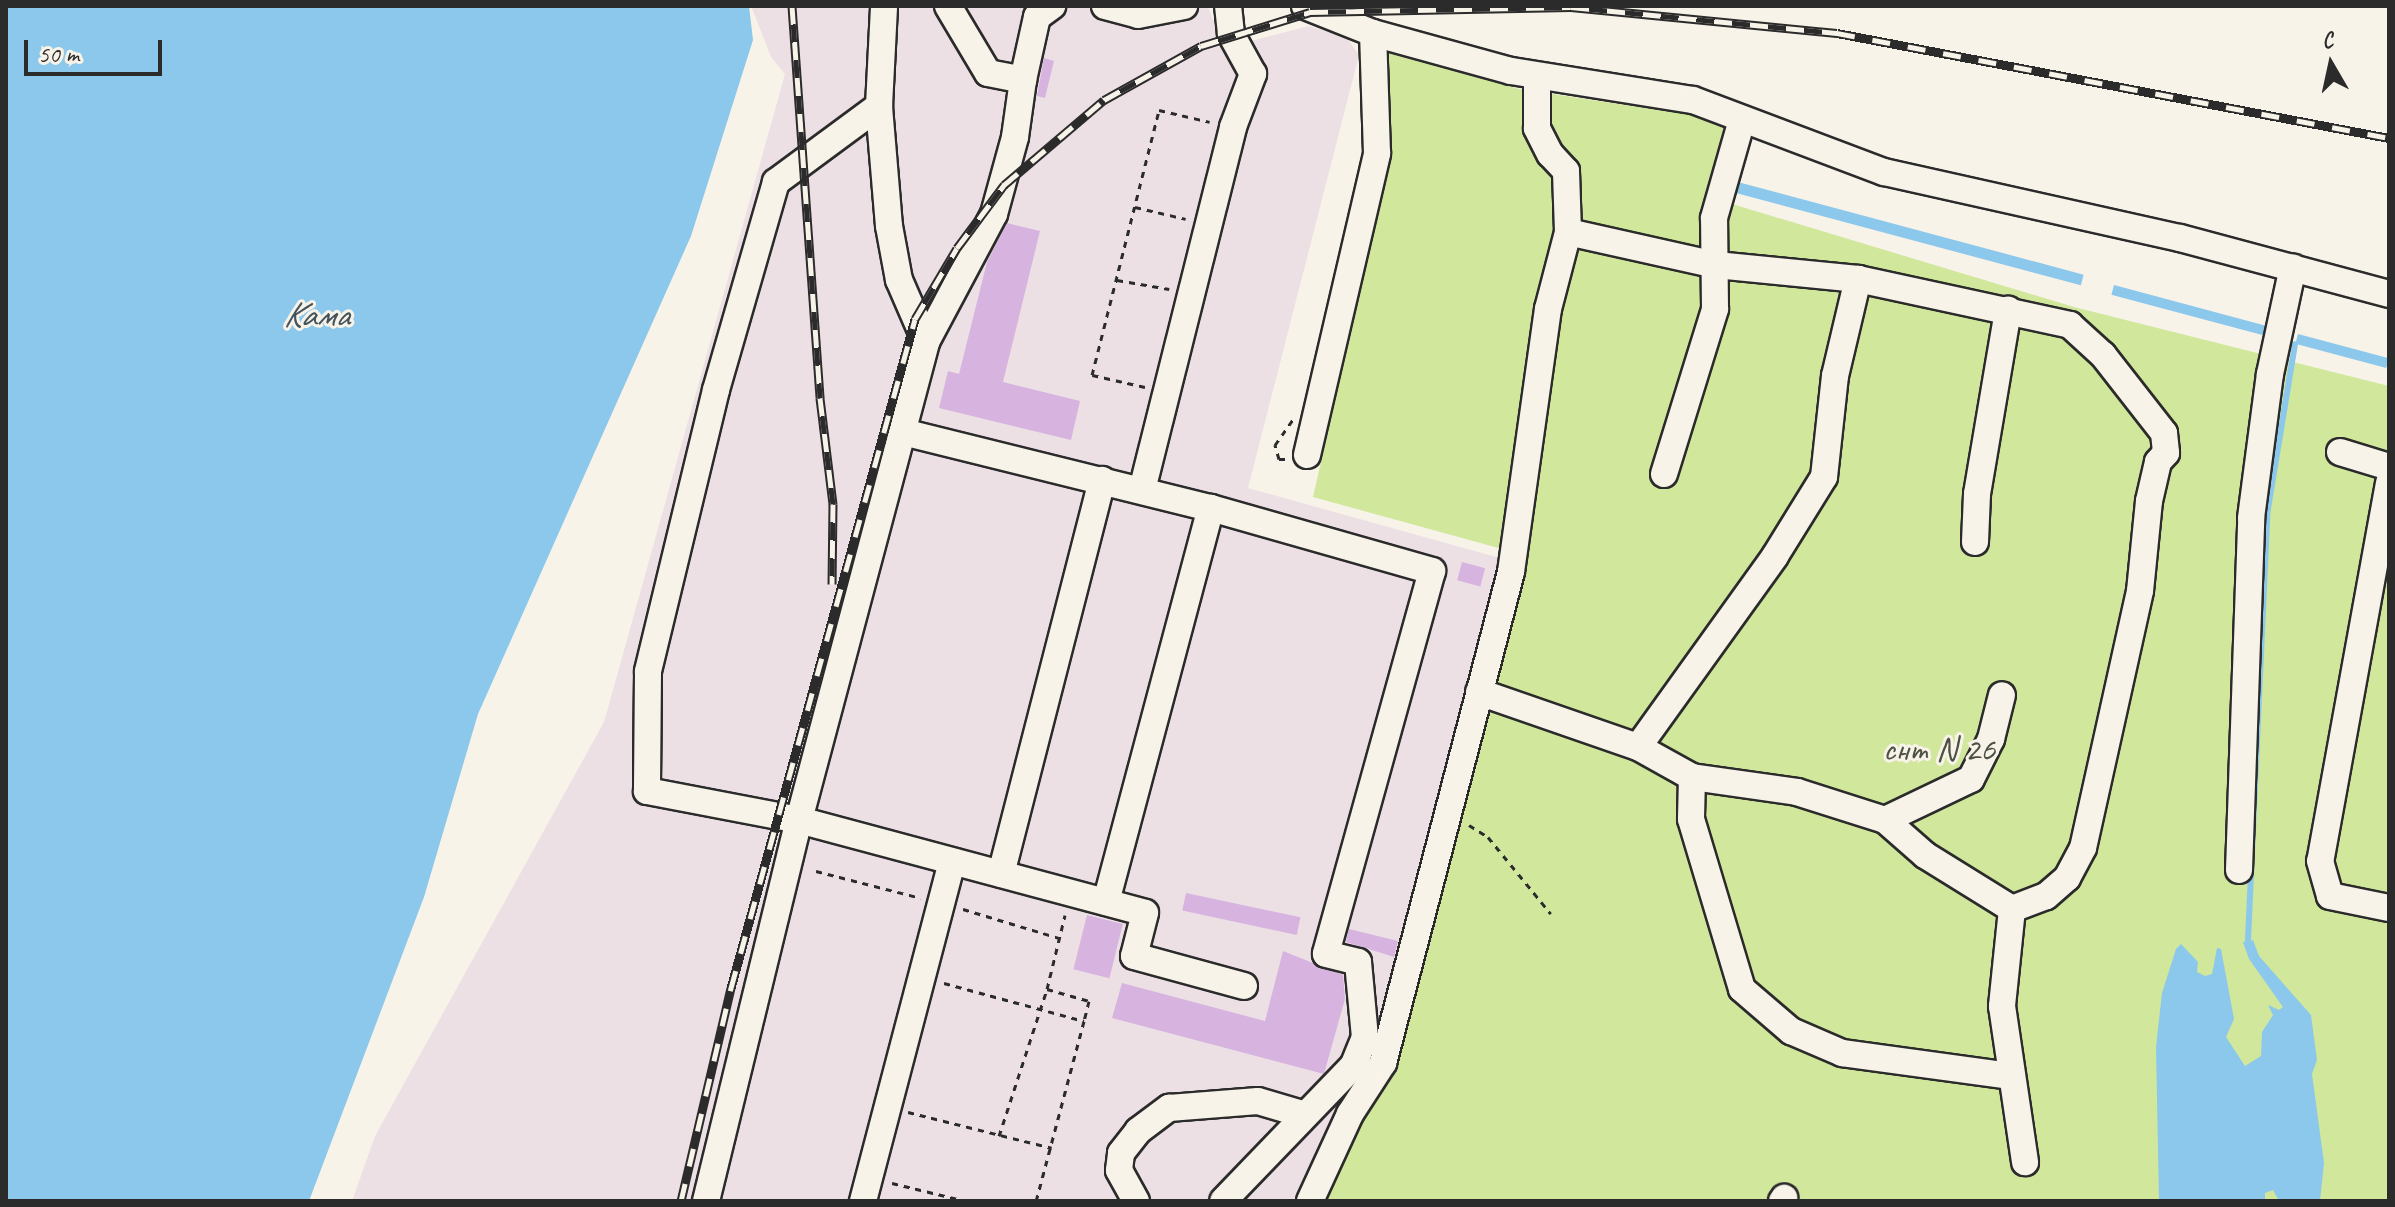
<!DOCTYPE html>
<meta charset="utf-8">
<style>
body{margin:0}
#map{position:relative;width:2395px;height:1207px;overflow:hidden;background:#f7f3e8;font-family:Caveat,sans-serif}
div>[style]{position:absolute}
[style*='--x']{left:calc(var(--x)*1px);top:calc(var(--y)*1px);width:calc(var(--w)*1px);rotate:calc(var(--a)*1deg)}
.built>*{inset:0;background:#ede0e5}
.green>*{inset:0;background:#d0e79c}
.water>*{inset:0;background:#8cc7ec;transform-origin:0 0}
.stream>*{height:6px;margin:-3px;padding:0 3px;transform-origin:3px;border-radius:3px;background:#8cc7ec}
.building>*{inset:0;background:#d7b4df;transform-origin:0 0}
.path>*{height:3px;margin-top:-1.5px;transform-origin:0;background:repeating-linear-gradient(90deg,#2b2b2b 0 6px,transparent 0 12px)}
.roads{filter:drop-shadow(2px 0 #2b2b2b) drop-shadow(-2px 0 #2b2b2b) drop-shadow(0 2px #2b2b2b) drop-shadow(0 -2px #2b2b2b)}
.minor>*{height:26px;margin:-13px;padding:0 13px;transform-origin:13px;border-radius:13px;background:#f7f3e8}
.rail>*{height:9px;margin-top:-4.5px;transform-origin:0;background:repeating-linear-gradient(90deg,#f7f3e8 0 18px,#2b2b2b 0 36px);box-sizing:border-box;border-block:2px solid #2b2b2b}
span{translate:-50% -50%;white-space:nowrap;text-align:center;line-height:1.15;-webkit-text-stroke:6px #f7f3e8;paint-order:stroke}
.park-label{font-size:34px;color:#4c5142}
.water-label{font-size:36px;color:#43525b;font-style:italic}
.frame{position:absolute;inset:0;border:8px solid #2b2b2b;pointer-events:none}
.north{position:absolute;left:2291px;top:24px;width:80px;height:80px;-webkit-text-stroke:6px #f7f3e8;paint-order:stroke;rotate:351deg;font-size:22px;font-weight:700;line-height:32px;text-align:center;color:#2b2b2b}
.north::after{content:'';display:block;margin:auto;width:28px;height:36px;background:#2b2b2b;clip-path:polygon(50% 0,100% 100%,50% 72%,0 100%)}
.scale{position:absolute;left:24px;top:40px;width:138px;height:36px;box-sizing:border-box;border:4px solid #2b2b2b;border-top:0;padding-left:10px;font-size:24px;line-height:28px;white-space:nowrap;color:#2b2b2b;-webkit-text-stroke:6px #f7f3e8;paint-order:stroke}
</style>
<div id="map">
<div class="built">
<div style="clip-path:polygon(751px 6px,1208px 6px,1223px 48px,1309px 26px,1347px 38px,1359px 55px,1248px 488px,1507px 560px,1388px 1023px,1302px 1201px,352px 1201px,375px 1136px,604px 722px,785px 74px,771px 57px)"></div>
</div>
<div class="green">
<div style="clip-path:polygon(1388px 53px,1519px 89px,1731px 121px,1712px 198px,2074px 307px,2389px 386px,2389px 1201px,1319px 1201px,1354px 1122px,1524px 555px,1313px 497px,1389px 164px)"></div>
</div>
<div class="water">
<div style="clip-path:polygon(6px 6px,749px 6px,753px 40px,691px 236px,478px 714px,424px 897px,309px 1201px,6px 1201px)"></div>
<div style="left:1734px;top:181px;width:362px;height:11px;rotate:15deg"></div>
<div style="left:2114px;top:285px;width:163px;height:10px;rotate:15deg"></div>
<div style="left:2298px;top:334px;width:94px;height:10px;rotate:15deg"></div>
<div style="clip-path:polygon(2253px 940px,2259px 956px,2311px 1015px,2317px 1060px,2312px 1074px,2324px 1163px,2320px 1201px,2279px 1201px,2273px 1190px,2265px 1193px,2265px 1201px,2159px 1201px,2156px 1047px,2162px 993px,2176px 949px,2181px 944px,2198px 962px,2197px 972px,2205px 976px,2212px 974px,2217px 948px,2221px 949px,2234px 1019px,2226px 1037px,2245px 1066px,2261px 1056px,2262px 1032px,2273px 1015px,2268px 1005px,2279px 1010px,2283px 1007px,2249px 959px,2243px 942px)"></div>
</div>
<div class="stream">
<div style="--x:2248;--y:940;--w:425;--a:-87.4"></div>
<div style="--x:2267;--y:515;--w:173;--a:-80.7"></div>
</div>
<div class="building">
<div style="clip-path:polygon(1044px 58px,1054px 61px,1045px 98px,1037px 96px)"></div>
<div style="clip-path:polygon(1007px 223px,1040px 231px,1003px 382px,1080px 401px,1071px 440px,939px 408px,948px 371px,959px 374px,987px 262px)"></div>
<div style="left:1462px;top:562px;width:24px;height:19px;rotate:15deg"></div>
<div style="left:1186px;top:893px;width:117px;height:18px;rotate:12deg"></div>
<div style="left:1087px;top:915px;width:37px;height:56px;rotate:14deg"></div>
<div style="clip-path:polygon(1349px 929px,1398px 941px,1394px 957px,1346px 942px)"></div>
<div style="clip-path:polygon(1283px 951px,1343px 975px,1345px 999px,1324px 1074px,1112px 1018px,1122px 983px,1265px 1021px)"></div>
</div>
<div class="path">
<div style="--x:1135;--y:207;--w:52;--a:13.2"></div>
<div style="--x:1117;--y:280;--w:53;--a:9.8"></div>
<div style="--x:1145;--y:387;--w:54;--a:-167.2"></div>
<div style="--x:1092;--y:375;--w:273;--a:-75.8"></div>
<div style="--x:1159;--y:110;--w:52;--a:13.2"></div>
<div style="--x:1285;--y:459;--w:6;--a:180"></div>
<div style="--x:1279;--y:459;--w:15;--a:-106"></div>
<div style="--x:1275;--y:445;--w:32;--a:-55"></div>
<div style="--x:1469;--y:825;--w:22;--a:32"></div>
<div style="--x:1488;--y:837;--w:99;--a:50.7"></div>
<div style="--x:816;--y:871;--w:108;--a:14.4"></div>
<div style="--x:963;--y:909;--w:100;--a:16.8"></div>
<div style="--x:944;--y:983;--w:145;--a:15.2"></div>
<div style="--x:1084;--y:1021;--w:186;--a:104.9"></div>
<div style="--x:1047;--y:989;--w:76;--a:-76.3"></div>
<div style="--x:908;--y:1112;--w:148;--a:14"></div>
<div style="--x:999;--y:1136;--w:155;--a:-71.9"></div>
<div style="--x:1047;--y:989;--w:44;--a:15.9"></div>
<div style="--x:1089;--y:1001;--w:21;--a:104"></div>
<div style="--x:892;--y:1183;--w:76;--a:13.7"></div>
</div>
<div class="roads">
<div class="minor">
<div style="--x:948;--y:6;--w:78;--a:59.2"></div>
<div style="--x:988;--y:73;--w:36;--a:11"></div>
<div style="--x:1023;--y:80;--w:65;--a:-77.5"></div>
<div style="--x:1037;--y:17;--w:19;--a:-36"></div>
<div style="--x:1105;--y:6;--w:34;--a:15"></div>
<div style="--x:1138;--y:15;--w:47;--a:-11.1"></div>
<div style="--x:1305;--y:6;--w:73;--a:21.7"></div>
<div style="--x:1373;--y:33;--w:143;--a:15.4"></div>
<div style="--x:1511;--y:71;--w:184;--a:9.1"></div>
<div style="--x:1693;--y:100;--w:204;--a:20.7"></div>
<div style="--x:1884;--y:172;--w:303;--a:12.6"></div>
<div style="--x:2180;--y:238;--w:216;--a:15"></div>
<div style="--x:879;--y:106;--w:128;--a:143.6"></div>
<div style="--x:776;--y:182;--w:216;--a:106.1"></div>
<div style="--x:716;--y:390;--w:290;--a:103.6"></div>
<div style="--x:648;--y:672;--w:119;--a:90.5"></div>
<div style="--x:647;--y:791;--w:155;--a:10.8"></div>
<div style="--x:799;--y:820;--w:358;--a:15"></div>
<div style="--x:1145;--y:913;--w:44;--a:104.3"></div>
<div style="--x:1134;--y:956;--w:114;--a:15.3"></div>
<div style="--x:1568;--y:232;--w:152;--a:12.6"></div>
<div style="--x:1716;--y:265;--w:143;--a:5.6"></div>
<div style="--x:1858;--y:279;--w:217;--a:12.2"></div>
<div style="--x:2070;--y:325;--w:45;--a:42.3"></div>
<div style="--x:2103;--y:355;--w:99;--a:52"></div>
<div style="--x:2164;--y:433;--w:20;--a:84"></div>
<div style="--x:2166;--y:453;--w:12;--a:132"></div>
<div style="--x:2158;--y:462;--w:40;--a:103"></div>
<div style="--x:2149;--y:501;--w:90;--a:95.7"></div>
<div style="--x:2140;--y:591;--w:263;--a:102.5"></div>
<div style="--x:2083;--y:848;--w:34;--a:118"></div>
<div style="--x:2067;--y:878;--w:28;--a:139"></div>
<div style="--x:2046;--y:896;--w:36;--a:159"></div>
<div style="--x:2012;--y:909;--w:102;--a:-148.2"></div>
<div style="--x:1925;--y:855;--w:53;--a:-138.8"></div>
<div style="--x:926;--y:342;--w:145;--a:-62"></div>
<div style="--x:994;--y:214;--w:80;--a:-74.7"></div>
<div style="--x:1015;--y:137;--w:58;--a:-82"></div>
<div style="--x:903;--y:432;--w:317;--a:13.9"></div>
<div style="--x:1211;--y:508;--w:230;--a:15.9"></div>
<div style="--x:1432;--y:571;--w:397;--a:105.5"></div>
<div style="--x:1326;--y:954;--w:33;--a:14"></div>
<div style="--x:1358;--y:962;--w:75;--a:84.7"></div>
<div style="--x:1365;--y:1037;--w:31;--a:112"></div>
<div style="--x:1353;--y:1066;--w:187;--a:133.9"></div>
<div style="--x:2340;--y:452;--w:51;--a:17"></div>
<div style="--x:1307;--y:455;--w:310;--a:-76.9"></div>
<div style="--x:1377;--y:153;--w:120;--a:-91.9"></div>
<div style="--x:1664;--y:474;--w:173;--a:-72.8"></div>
<div style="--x:1715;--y:309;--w:91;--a:-90.6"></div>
<div style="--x:1714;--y:218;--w:102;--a:-74.1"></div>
<div style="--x:2389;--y:483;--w:384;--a:100.3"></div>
<div style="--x:2320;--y:861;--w:36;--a:74"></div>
<div style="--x:2330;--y:896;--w:60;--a:11.5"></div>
<div style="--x:1142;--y:490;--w:374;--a:-75.9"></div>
<div style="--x:1233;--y:127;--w:57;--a:-69.3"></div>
<div style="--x:1253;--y:74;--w:46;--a:-118.8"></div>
<div style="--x:1231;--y:34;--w:28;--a:-96"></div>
<div style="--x:1975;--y:542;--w:48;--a:-87.6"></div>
<div style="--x:1977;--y:494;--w:187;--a:-80.4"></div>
<div style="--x:1479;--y:692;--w:168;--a:19.1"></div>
<div style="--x:1638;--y:747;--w:62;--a:29.1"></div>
<div style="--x:1692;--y:777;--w:106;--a:8.1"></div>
<div style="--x:1797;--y:792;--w:92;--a:17.7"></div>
<div style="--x:1885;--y:820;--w:95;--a:-25.5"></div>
<div style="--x:1971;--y:779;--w:45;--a:-63.4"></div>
<div style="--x:1991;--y:739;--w:45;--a:-76"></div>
<div style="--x:1638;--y:747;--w:235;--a:-54.3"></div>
<div style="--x:1775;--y:556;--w:93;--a:-58.2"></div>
<div style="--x:1824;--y:477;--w:102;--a:-83.8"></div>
<div style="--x:1835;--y:376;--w:100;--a:-76.7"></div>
<div style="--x:1692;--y:777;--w:42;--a:91.4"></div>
<div style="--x:1691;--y:819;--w:177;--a:73.3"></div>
<div style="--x:1742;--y:989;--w:65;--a:40.6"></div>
<div style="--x:1791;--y:1031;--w:56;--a:23.3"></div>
<div style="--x:1842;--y:1053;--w:171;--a:7.8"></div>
<div style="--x:2239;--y:870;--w:352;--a:-88"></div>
<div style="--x:2251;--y:518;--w:145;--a:-82.5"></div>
<div style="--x:2270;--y:374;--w:109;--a:-77.9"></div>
<div style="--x:1001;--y:874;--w:407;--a:-75.6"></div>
<div style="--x:1106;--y:902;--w:408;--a:-75.1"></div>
<div style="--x:2012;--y:909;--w:98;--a:95.9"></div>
<div style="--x:2002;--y:1006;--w:158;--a:81.6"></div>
<div style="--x:706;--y:1201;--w:392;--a:-76.3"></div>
<div style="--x:799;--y:820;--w:495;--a:-75.1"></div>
<div style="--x:926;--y:342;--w:68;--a:-113.5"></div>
<div style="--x:899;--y:280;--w:55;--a:-100.5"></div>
<div style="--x:889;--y:226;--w:120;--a:-94.8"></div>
<div style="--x:879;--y:106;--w:100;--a:-87.1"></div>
<div style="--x:863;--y:1201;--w:351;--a:-75.3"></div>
<div style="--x:1136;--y:1201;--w:35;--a:-119"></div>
<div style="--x:1119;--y:1170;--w:17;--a:-83"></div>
<div style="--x:1121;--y:1153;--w:28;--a:-52"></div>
<div style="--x:1138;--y:1131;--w:39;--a:-37"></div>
<div style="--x:1169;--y:1108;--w:89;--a:-4.5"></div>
<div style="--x:1258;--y:1101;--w:46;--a:16.5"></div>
<div style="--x:1310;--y:1201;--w:96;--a:-65.3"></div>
<div style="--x:1350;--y:1114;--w:61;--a:-57.1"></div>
<div style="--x:1383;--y:1063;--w:507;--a:-75.39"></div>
<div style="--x:1511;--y:572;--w:266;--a:-82"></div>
<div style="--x:1548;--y:309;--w:80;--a:-75.4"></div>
<div style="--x:1568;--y:232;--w:61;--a:-91.9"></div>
<div style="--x:1566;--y:171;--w:23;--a:-133"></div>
<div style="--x:1550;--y:154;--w:29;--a:-117"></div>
<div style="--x:1537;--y:128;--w:52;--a:-90"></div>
<div style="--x:1782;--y:1201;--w:4;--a:-56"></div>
</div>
</div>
<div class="rail">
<div style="--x:792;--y:6;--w:393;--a:85.9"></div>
<div style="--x:820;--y:398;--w:107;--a:83"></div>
<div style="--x:833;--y:504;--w:80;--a:90.7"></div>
<div style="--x:681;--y:1201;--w:219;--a:-76.8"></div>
<div style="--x:731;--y:988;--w:694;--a:-74.62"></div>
<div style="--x:915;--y:319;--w:82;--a:-59.4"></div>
<div style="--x:957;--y:248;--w:79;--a:-53.3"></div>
<div style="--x:1004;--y:185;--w:131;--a:-40.4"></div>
<div style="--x:1104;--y:100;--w:111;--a:-29.1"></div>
<div style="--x:1201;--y:46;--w:114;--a:-17.3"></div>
<div style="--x:1310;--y:12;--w:261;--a:-1.1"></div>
<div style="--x:1571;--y:7;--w:267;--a:5.6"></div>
<div style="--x:1837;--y:33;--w:562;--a:10.77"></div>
</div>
<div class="park-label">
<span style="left:1939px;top:749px">снт N 26</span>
</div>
<div class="water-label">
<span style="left:316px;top:315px">Кама</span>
</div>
<div class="frame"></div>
<div class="north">С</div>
<div class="scale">50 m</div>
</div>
